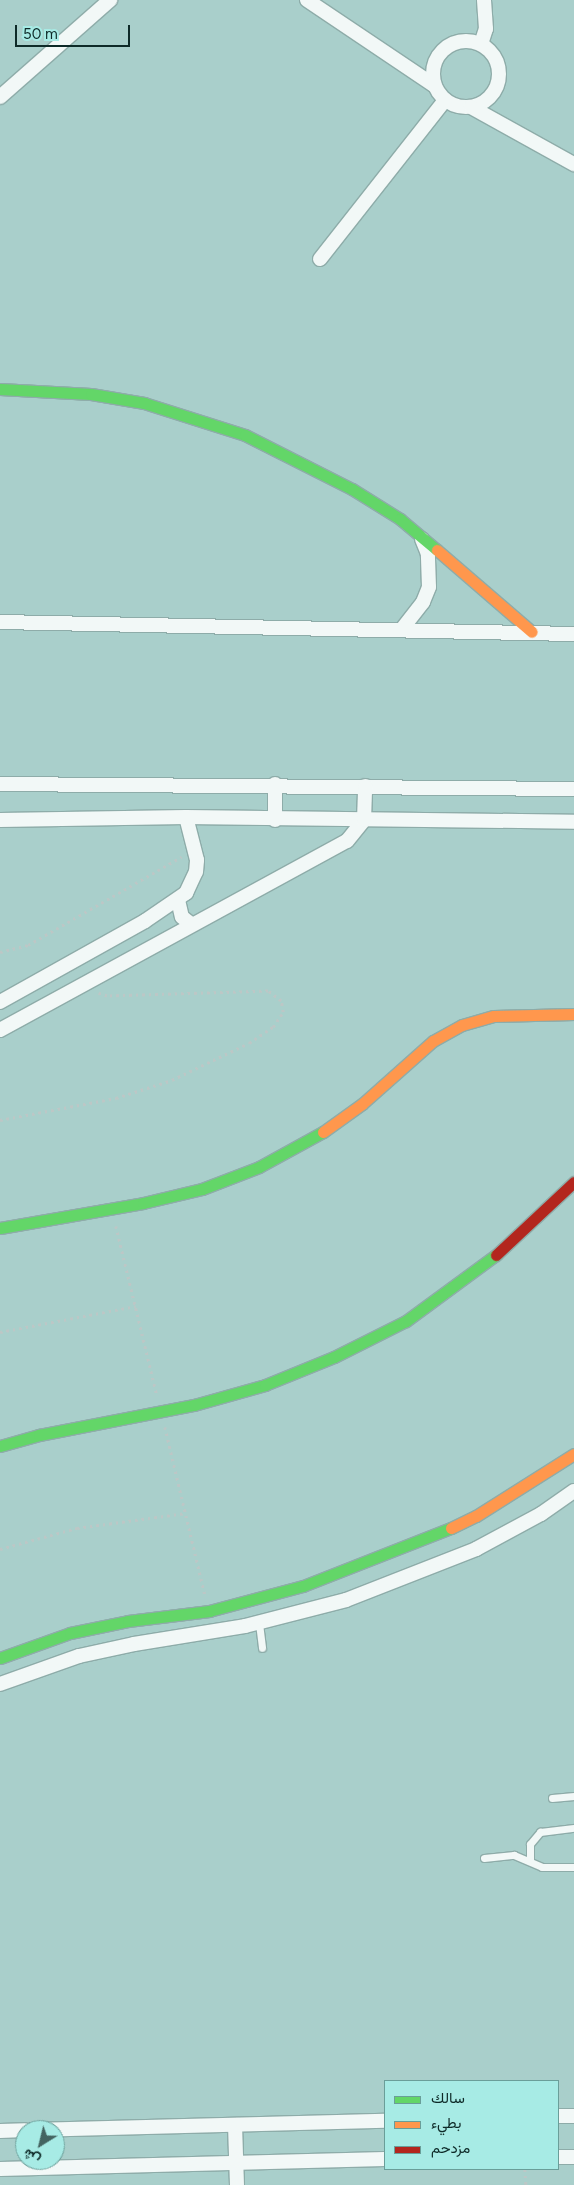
<!DOCTYPE html>
<meta charset="utf-8">
<style>
body{margin:0}
#map{position:relative;width:574px;height:2185px;overflow:hidden;background:#a9cfcb;font-family:Figtree,Vazirmatn,sans-serif}
div>[style]{position:absolute}
[style*='--x']{left:calc(var(--x)*1px);top:calc(var(--y)*1px);width:calc(var(--w)*1px);rotate:calc(var(--a)*1deg)}
.path>*{height:2.5px;margin-top:-1.25px;transform-origin:0;background:repeating-linear-gradient(90deg,#bcc7c6 0 2.5px,transparent 0 6.5px)}
.roads{filter:drop-shadow(1px 0 #8eaca9) drop-shadow(-1px 0 #8eaca9) drop-shadow(0 1px #8eaca9) drop-shadow(0 -1px #8eaca9)}
.lane>*{height:7px;margin:-3.5px;padding:0 3.5px;transform-origin:3.5px;border-radius:3.5px;background:#f2f8f7}
.street>*{height:14px;margin:-7px;padding:0 7px;transform-origin:7px;border-radius:7px;background:#f2f8f7}
.street>.ring{margin:-7px;padding:0;box-sizing:content-box;background:none;border:14px solid #f2f8f7;border-radius:50%}
.fast>*{height:11px;margin:-5.5px;padding:0 5.5px;transform-origin:5.5px;border-radius:5.5px;background:#63d668}
.slow>*{height:11px;margin:-5.5px;padding:0 5.5px;transform-origin:5.5px;border-radius:5.5px;background:#ff974d}
.jam>*{height:11px;margin:-5.5px;padding:0 5.5px;transform-origin:5.5px;border-radius:5.5px;background:#b3261e}
span{translate:-50% -50%;white-space:nowrap;text-align:center;line-height:1.15;-webkit-text-stroke:5px #a7ebe5;paint-order:stroke}
.legend{position:absolute;left:384px;top:2080px;width:175px;height:90px;box-sizing:border-box;background:#a7ebe5;border:1px solid #6a9e99;margin:0;padding:6px 9px;list-style:none;font-size:15px;color:#0e2a28}
.legend li{display:flex;align-items:center;gap:10px;height:25px}
.legend b{width:25px;border:1px solid #6a9e99}
.north{position:absolute;left:15px;top:2120px;width:50px;height:50px;box-sizing:border-box;background:#a7ebe5;border:1px solid #6a9e99;border-radius:50%;rotate:216deg;font-size:14px;font-weight:700;line-height:20px;text-align:center;color:#0e2a28}
.north::after{content:'';display:block;margin:auto;width:18px;height:22px;background:#446461;clip-path:polygon(50% 0,100% 100%,50% 72%,0 100%)}
.scale{position:absolute;left:15px;top:25px;width:115px;height:22px;box-sizing:border-box;border:2px solid #0e2a28;border-top:0;padding-left:6px;font-size:15px;line-height:18px;white-space:nowrap;color:#0e2a28;-webkit-text-stroke:4px #a7ebe5;paint-order:stroke}
</style>
<div id="map">
<div class="path">
<div style="--x:0;--y:952;--w:29;--a:-14"></div>
<div style="--x:28;--y:945;--w:177;--a:-29.9"></div>
<div style="--x:0;--y:1120;--w:118;--a:-10.7"></div>
<div style="--x:116;--y:1098;--w:59;--a:-17.8"></div>
<div style="--x:172;--y:1080;--w:85;--a:-25.7"></div>
<div style="--x:249;--y:1043;--w:29;--a:-34"></div>
<div style="--x:273;--y:1027;--w:18;--a:-56"></div>
<div style="--x:283;--y:1012;--w:11;--a:-100"></div>
<div style="--x:281;--y:1001;--w:16;--a:-142"></div>
<div style="--x:268;--y:991;--w:161;--a:178.2"></div>
<div style="--x:107;--y:996;--w:9;--a:-162"></div>
<div style="--x:116;--y:1226;--w:174;--a:76.4"></div>
<div style="--x:0;--y:1332;--w:138;--a:-10.8"></div>
<div style="--x:165;--y:1427;--w:173;--a:76.6"></div>
<div style="--x:0;--y:1549;--w:80;--a:-15.3"></div>
<div style="--x:77;--y:1528;--w:110;--a:-7.8"></div>
<div style="--x:525;--y:2169;--w:16;--a:86"></div>
</div>
<div class="roads">
<div class="lane">
<div style="--x:259;--y:1623;--w:25;--a:83"></div>
<div style="--x:552;--y:1798;--w:22;--a:-5"></div>
<div style="--x:484;--y:1858;--w:30;--a:-6"></div>
<div style="--x:514;--y:1855;--w:30;--a:23"></div>
<div style="--x:542;--y:1867;--w:32;--a:0"></div>
<div style="--x:530;--y:1861;--w:17;--a:-90"></div>
<div style="--x:530;--y:1844;--w:16;--a:-50"></div>
<div style="--x:540;--y:1832;--w:34;--a:-7"></div>
</div>
<div class="street">
<div style="--x:307;--y:0;--w:154;--a:33.9"></div>
<div class="ring" style="left:433px;top:41px;width:52px;height:52px"></div>
<div style="--x:481;--y:44;--w:16;--a:-72"></div>
<div style="--x:486;--y:29;--w:29;--a:-94"></div>
<div style="--x:0;--y:97;--w:147;--a:-41.4"></div>
<div style="--x:471;--y:107;--w:118;--a:29"></div>
<div style="--x:320;--y:259;--w:202;--a:-51.8"></div>
<div style="--x:0;--y:622;--w:574;--a:1.2"></div>
<div style="--x:402;--y:629;--w:34;--a:-52"></div>
<div style="--x:423;--y:602;--w:16;--a:-68"></div>
<div style="--x:429;--y:587;--w:33;--a:-92"></div>
<div style="--x:428;--y:554;--w:16;--a:-112"></div>
<div style="--x:0;--y:784;--w:574;--a:0.5"></div>
<div style="--x:0;--y:820;--w:186;--a:-0.9"></div>
<div style="--x:186;--y:817;--w:388;--a:0.7"></div>
<div style="--x:275;--y:820;--w:36;--a:-90"></div>
<div style="--x:178;--y:900;--w:17;--a:77"></div>
<div style="--x:182;--y:917;--w:11;--a:38"></div>
<div style="--x:0;--y:1002;--w:166;--a:-29.2"></div>
<div style="--x:145;--y:921;--w:50;--a:-34.3"></div>
<div style="--x:186;--y:893;--w:23;--a:-65"></div>
<div style="--x:196;--y:872;--w:12;--a:-85"></div>
<div style="--x:197;--y:860;--w:44;--a:-104.3"></div>
<div style="--x:0;--y:1030;--w:395;--a:-28.6"></div>
<div style="--x:347;--y:841;--w:27;--a:-51"></div>
<div style="--x:364;--y:820;--w:34;--a:-88"></div>
<div style="--x:0;--y:1684;--w:84;--a:-19.5"></div>
<div style="--x:79;--y:1656;--w:56;--a:-12.3"></div>
<div style="--x:134;--y:1644;--w:112;--a:-9.2"></div>
<div style="--x:245;--y:1626;--w:104;--a:-14.4"></div>
<div style="--x:346;--y:1600;--w:140;--a:-21.4"></div>
<div style="--x:476;--y:1549;--w:74;--a:-28.3"></div>
<div style="--x:541;--y:1514;--w:40;--a:-34.9"></div>
<div style="--x:558;--y:2116;--w:16;--a:0"></div>
<div style="--x:235;--y:2125;--w:60;--a:88.1"></div>
<div style="--x:32;--y:2130;--w:353;--a:-1.5"></div>
<div style="--x:0;--y:2131;--w:25;--a:-2"></div>
<div style="--x:558;--y:2157;--w:16;--a:0"></div>
<div style="--x:0;--y:2169;--w:385;--a:-1.5"></div>
</div>
<div class="fast">
<div style="--x:0;--y:389;--w:91;--a:3.1"></div>
<div style="--x:91;--y:394;--w:54;--a:9.6"></div>
<div style="--x:144;--y:403;--w:106;--a:17.6"></div>
<div style="--x:245;--y:435;--w:120;--a:26.8"></div>
<div style="--x:352;--y:489;--w:57;--a:32"></div>
<div style="--x:400;--y:519;--w:48;--a:40"></div>
<div style="--x:0;--y:1228;--w:145;--a:-9.9"></div>
<div style="--x:143;--y:1203;--w:61;--a:-13.3"></div>
<div style="--x:202;--y:1189;--w:61;--a:-21.1"></div>
<div style="--x:259;--y:1167;--w:73;--a:-28.7"></div>
<div style="--x:0;--y:1446;--w:41;--a:-15.8"></div>
<div style="--x:39;--y:1435;--w:158;--a:-11"></div>
<div style="--x:194;--y:1405;--w:74;--a:-15.7"></div>
<div style="--x:265;--y:1385;--w:74;--a:-22.1"></div>
<div style="--x:334;--y:1357;--w:80;--a:-26.6"></div>
<div style="--x:406;--y:1321;--w:112;--a:-36.3"></div>
<div style="--x:0;--y:1658;--w:74;--a:-19.7"></div>
<div style="--x:70;--y:1633;--w:59;--a:-11.7"></div>
<div style="--x:128;--y:1621;--w:82;--a:-7"></div>
<div style="--x:209;--y:1611;--w:97;--a:-14.9"></div>
<div style="--x:303;--y:1586;--w:159;--a:-21.4"></div>
</div>
<div class="slow">
<div style="--x:437;--y:550;--w:125;--a:40.8"></div>
<div style="--x:323;--y:1132;--w:48;--a:-35.7"></div>
<div style="--x:362;--y:1104;--w:95;--a:-41.6"></div>
<div style="--x:433;--y:1041;--w:33;--a:-29"></div>
<div style="--x:462;--y:1025;--w:33;--a:-16"></div>
<div style="--x:494;--y:1016;--w:80;--a:-1.4"></div>
<div style="--x:451;--y:1528;--w:28;--a:-26"></div>
<div style="--x:476;--y:1516;--w:116;--a:-32.3"></div>
</div>
<div class="jam">
<div style="--x:496;--y:1255;--w:107;--a:-43.1"></div>
</div>
</div>
<ul class="legend">
<li><b style="height:6px;background:#63d668"></b>سالك</li>
<li><b style="height:6px;background:#ff974d"></b>بطيء</li>
<li><b style="height:6px;background:#b3261e"></b>مزدحم</li>
</ul>
<div class="north">ش</div>
<div class="scale">50 m</div>
</div>
